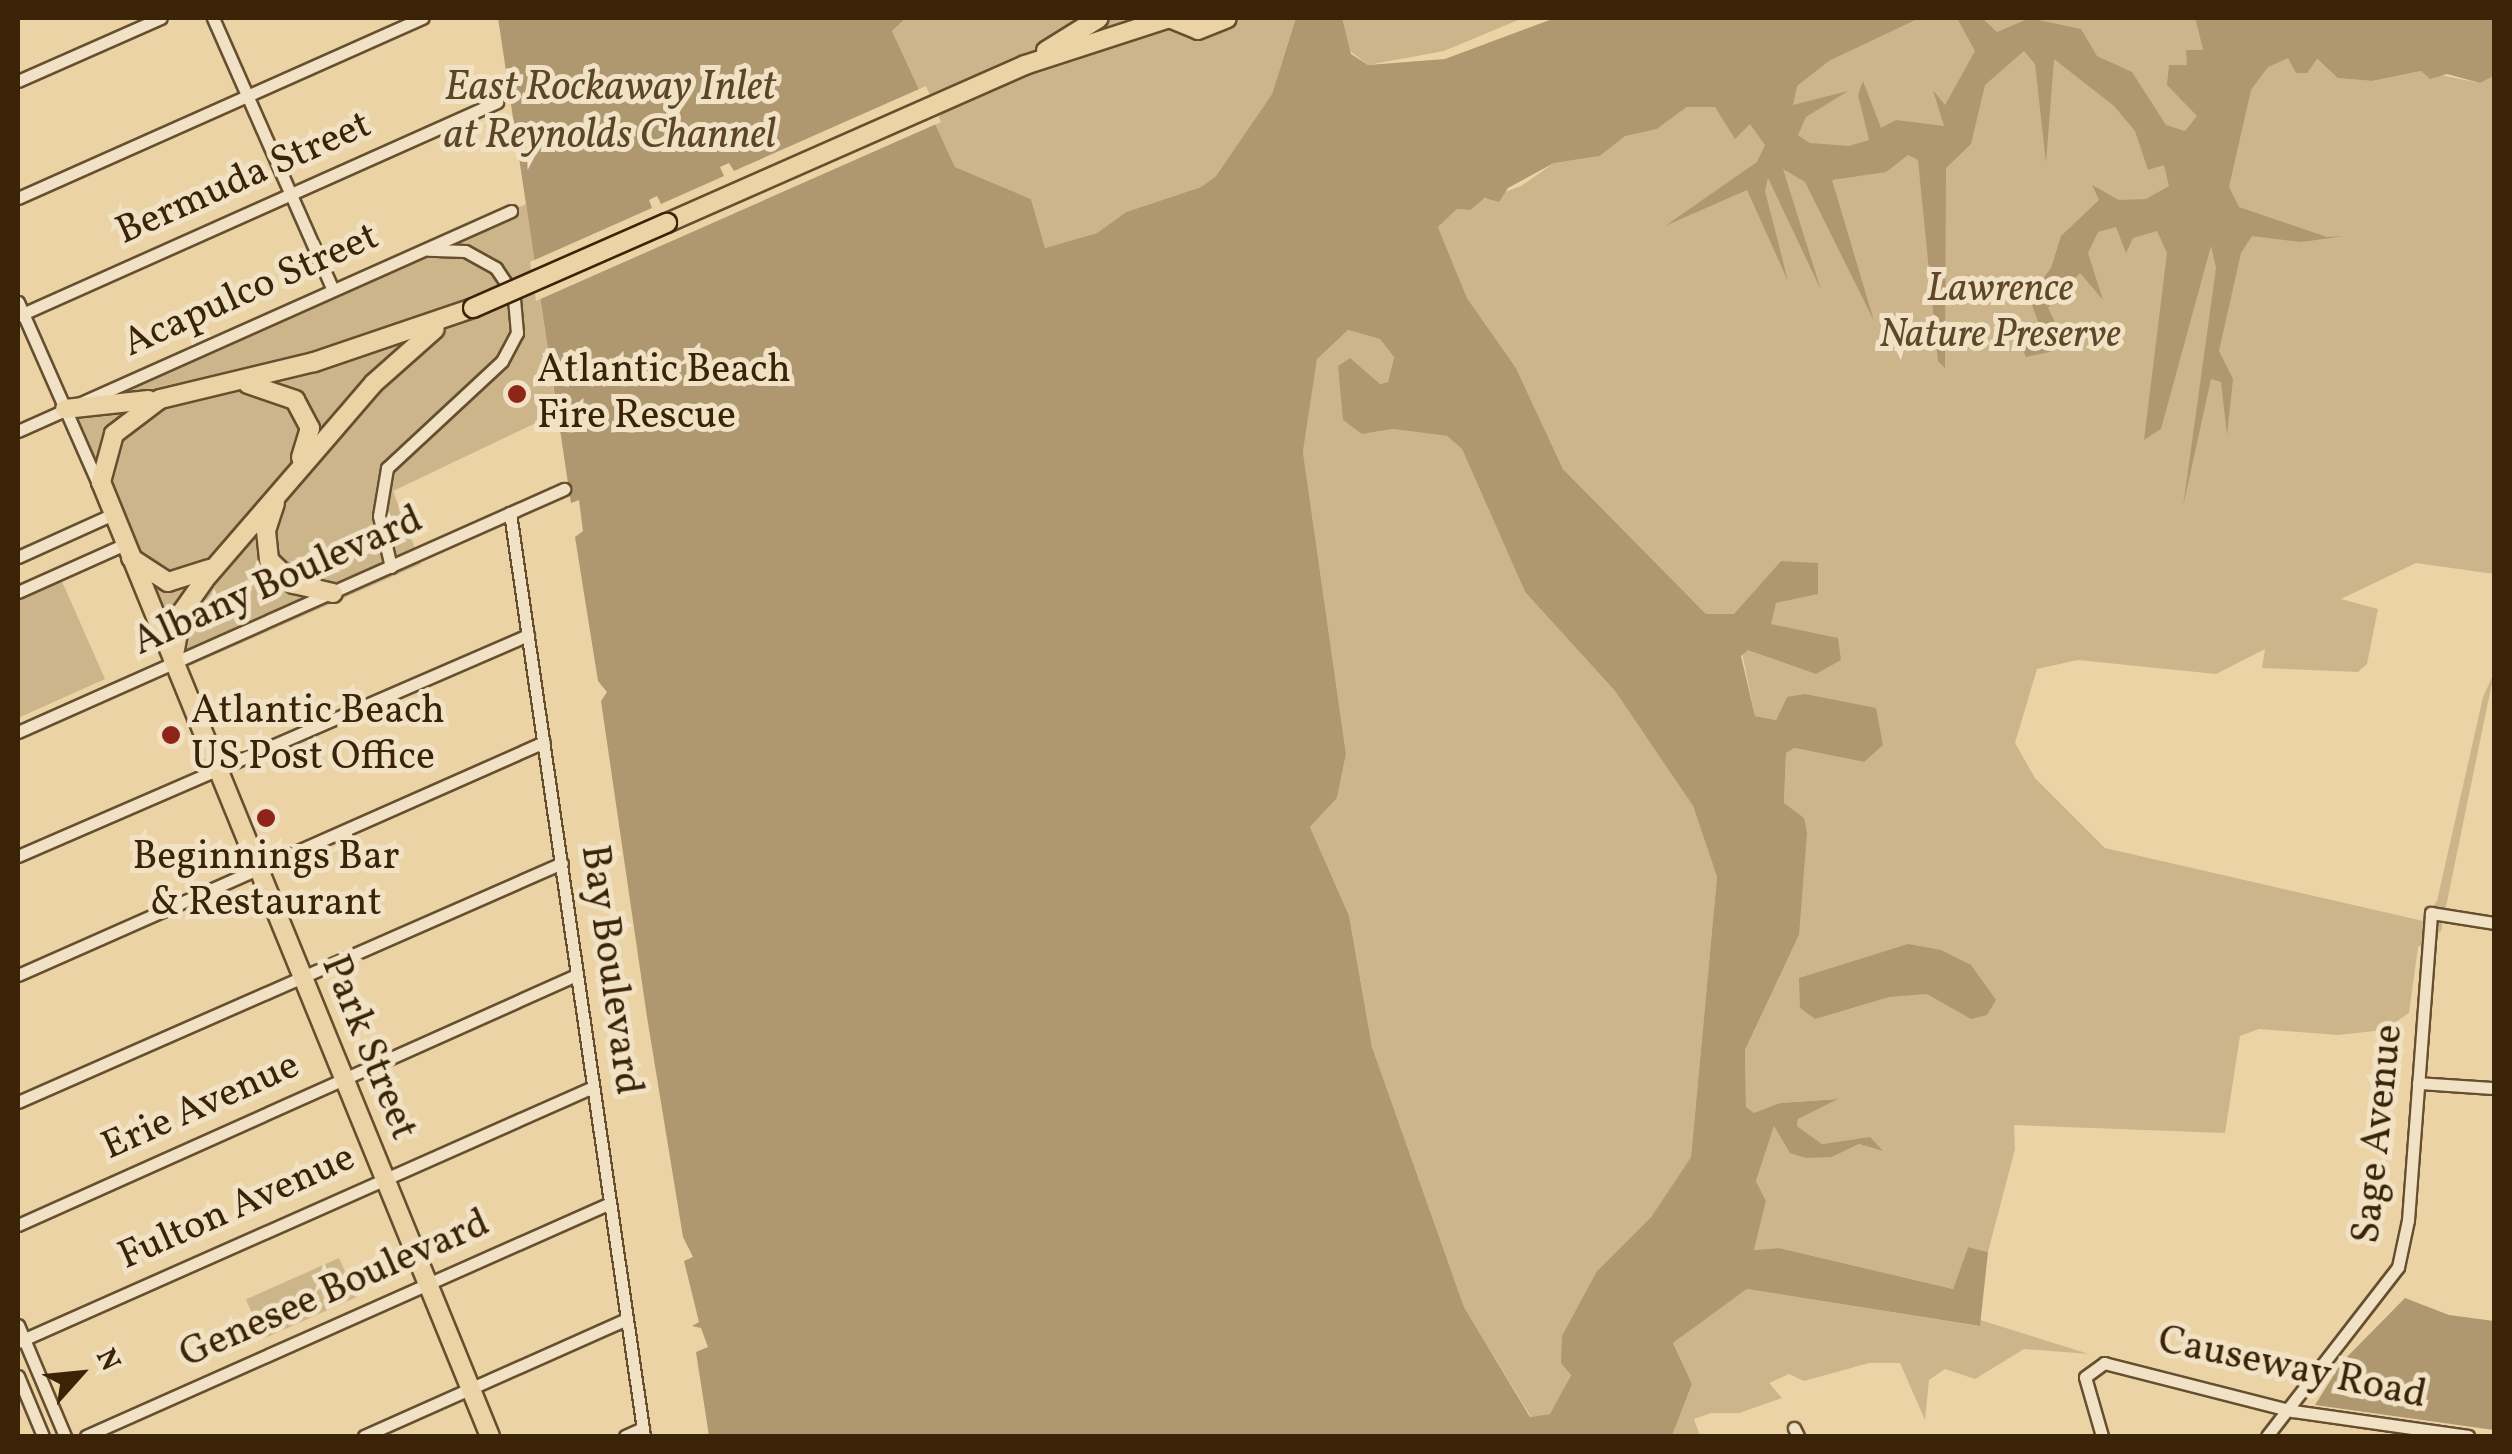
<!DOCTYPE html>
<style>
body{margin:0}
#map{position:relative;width:2512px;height:1454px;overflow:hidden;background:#ebd3a6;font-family:Vollkorn,serif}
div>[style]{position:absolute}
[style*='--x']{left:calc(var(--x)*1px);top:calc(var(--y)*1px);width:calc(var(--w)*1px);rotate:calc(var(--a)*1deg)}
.green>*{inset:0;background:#cdb58b;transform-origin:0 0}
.water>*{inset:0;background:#af9770}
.pier>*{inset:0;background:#ebd3a6}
.roads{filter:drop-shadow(2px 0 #664f2f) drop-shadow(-2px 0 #664f2f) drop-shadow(0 2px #664f2f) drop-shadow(0 -2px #664f2f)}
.minor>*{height:11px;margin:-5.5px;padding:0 5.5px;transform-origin:5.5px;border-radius:5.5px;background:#f2e2c5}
.highway>*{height:18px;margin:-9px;padding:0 9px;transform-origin:9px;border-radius:9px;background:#ebd3a6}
.bridges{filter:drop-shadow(2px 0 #3a2307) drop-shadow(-2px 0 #3a2307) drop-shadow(0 2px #3a2307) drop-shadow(0 -2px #3a2307)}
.highway-bridge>*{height:18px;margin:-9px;padding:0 9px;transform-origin:9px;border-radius:9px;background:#ebd3a6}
.dots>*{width:28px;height:28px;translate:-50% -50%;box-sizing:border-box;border:5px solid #f2e2c5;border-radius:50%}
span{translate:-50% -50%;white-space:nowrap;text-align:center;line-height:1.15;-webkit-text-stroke:10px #f2e2c5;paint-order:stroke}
.street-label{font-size:40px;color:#3a2307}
.park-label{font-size:40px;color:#5f4828;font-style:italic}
.poi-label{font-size:40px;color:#3a2307}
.left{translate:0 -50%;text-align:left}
.water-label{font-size:42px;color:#5d4626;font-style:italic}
.frame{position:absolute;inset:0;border:20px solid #3a2307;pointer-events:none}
.north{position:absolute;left:30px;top:1324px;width:100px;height:100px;-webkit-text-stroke:8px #f2e2c5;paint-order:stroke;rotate:63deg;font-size:28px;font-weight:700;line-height:40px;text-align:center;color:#3a2307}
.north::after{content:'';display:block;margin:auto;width:35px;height:45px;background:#3a2307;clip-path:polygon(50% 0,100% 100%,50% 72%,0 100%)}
</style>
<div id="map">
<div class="green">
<div style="clip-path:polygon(906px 18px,1296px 18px,1272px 94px,1216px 176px,1201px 187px,1126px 212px,1097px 233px,1045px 248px,1031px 199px,955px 167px,892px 31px)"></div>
<div style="clip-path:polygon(1341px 18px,1523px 18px,1444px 51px,1368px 65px,1350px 51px)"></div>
<div style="clip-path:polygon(1920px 18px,2195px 18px,2203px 50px,2316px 59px,2339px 78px,2372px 81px,2421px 71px,2480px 83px,2494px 76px,2494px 574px,2416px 563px,2341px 599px,2378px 609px,2367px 664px,2358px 672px,2262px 668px,2265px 649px,2216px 674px,2078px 660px,2037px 669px,2015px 743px,2035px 778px,2105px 848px,2423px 921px,2437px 901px,2483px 697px,2494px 673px,2441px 931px,2418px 947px,2409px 1013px,2384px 1030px,2338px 1035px,2259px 1029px,2240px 1036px,2225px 1133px,2014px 1125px,2015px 1149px,1988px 1252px,1968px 1247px,1953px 1289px,1779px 1248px,1754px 1250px,1766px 1201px,1756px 1181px,1774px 1125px,1832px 1157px,1859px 1144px,1881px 1150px,1856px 1139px,1822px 1144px,1797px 1126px,1798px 1119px,1835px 1099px,1780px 1103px,1754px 1114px,1746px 1107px,1745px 1050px,1799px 935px,1784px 803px,1786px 753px,1793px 748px,1864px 762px,1787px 697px,1776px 720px,1755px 716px,1734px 614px,1706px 614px,1563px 469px,1516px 368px,1467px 298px,1438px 227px,1457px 209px,1521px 186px,1554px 163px,1600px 156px,1625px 135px,1657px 129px,1687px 107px,1797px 85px,1829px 61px)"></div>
<div style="clip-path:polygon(526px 204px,557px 413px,393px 491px,421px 564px,178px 671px,65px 409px)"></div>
<div style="clip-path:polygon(1348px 330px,1380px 339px,1394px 356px,1388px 382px,1380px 384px,1338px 366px,1362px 434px,1393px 429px,1447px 436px,1462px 449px,1525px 592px,1615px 691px,1693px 806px,1717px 877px,1691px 1157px,1651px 1217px,1597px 1271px,1563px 1336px,1562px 1363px,1571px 1374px,1551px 1414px,1531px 1417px,1464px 1307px,1372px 1047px,1349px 914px,1310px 827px,1337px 798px,1346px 754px,1303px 452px,1317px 358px)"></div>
<div style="clip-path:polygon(60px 577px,105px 679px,18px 718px,18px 596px)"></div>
<div style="left:339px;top:1258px;width:43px;height:102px;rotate:66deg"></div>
<div style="clip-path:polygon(1747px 1289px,1979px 1326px,1980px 1320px,2089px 1354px,2024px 1349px,1975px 1379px,1945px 1369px,1929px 1380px,1925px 1420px,1900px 1363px,1869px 1363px,1804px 1381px,1789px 1374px,1769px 1383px,1782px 1398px,1739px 1413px,1711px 1413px,1694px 1419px,1700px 1436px,1672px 1436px,1692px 1384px,1673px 1343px)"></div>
</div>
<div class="water">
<div style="clip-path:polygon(evenodd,498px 18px,906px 18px,892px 31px,955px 167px,1031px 199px,1045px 248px,1097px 233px,1126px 212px,1201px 187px,1216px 176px,1272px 94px,1296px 18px,1342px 18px,1351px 54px,1368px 65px,1445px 59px,1555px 18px,1920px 18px,1829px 61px,1797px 86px,1793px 105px,1848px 91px,1806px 117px,1798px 135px,1810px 143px,1849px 146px,1869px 140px,1858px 95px,1863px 81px,1881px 128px,1896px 120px,1944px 126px,1933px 90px,1945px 105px,1975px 51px,1957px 18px,1982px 18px,1997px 32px,2030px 18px,2081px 29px,2097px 56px,2132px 72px,2166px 125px,2185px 131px,2197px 116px,2167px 85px,2169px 65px,2187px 65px,2186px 50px,2203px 50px,2195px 18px,2494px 18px,2494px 76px,2480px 83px,2447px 74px,2430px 79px,2421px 71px,2372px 81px,2338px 78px,2317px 59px,2307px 73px,2296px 73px,2288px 58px,2268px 67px,2251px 90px,2229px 187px,2239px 207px,2327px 237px,2345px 236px,2301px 242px,2252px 236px,2241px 253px,2219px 351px,2233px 379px,2227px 435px,2221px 382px,2211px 379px,2183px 507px,2216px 268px,2211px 246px,2161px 429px,2144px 440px,2167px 253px,2157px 231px,2133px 238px,2126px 253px,2116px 227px,2098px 232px,2088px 253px,2103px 300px,2080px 273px,2048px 308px,2063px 338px,2050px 352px,2026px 357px,2019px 341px,2044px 338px,2029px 297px,2051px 268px,2061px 236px,2099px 200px,2092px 185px,2119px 200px,2146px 199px,2169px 186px,2164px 165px,2148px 170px,2135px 131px,2114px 106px,2054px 59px,2046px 163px,2035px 64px,2024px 51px,1985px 85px,1971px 144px,1946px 168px,1945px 368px,1938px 361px,1918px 160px,1908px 155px,1886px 172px,1832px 180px,1874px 321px,1805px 182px,1783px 169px,1821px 290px,1768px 178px,1765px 191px,1788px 281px,1747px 190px,1665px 226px,1757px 162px,1765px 145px,1750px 124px,1735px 139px,1715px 107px,1687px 107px,1657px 129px,1625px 136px,1600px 156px,1554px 163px,1508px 188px,1499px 202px,1485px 198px,1470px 210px,1457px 209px,1438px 227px,1467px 298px,1516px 368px,1563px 469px,1706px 614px,1734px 614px,1781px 561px,1818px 563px,1818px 594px,1776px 603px,1771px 624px,1838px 638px,1841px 660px,1816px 674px,1748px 650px,1741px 656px,1755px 716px,1776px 720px,1787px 697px,1805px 694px,1876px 708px,1883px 745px,1864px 762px,1794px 748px,1786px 753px,1784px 803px,1804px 818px,1807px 833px,1799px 935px,1745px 1050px,1746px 1107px,1754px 1113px,1780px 1103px,1838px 1099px,1798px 1119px,1797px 1126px,1822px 1144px,1870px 1137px,1883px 1151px,1859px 1144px,1832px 1157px,1806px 1158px,1790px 1153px,1774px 1126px,1756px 1181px,1766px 1201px,1754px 1250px,1779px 1248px,1953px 1289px,1968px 1247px,1988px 1252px,1980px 1326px,1747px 1289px,1673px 1343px,1692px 1384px,1672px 1436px,709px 1436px,696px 1352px,708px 1347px,701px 1328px,692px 1326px,699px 1322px,684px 1261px,693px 1257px,683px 1237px,647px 1017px,601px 701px,607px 692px,598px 681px,575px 537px,583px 531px,579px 500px,571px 503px,498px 18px,1348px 330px,1380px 339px,1394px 357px,1388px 382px,1380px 384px,1350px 358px,1338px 366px,1343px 420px,1362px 434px,1393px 429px,1447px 436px,1462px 449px,1525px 592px,1615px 691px,1693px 806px,1717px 877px,1691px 1157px,1651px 1217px,1597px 1271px,1562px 1336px,1561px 1363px,1571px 1375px,1550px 1414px,1530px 1417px,1464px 1307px,1372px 1047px,1349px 915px,1310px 827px,1337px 798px,1346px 754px,1303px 452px,1317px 359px,1348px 330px)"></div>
<div style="clip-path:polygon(1908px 944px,1941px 950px,1971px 965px,1996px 1000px,1987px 1015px,1971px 1019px,1927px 994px,1889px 997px,1815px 1019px,1800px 1008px,1799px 978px)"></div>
<div style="clip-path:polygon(2405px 1298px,2449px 1315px,2494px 1321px,2494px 1430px,2315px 1405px,2342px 1362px)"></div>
</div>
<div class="pier">
<div style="clip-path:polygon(926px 86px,941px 122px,536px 301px,530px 262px,652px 208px,649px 200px,657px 196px,661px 204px,724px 176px,720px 167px,729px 163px,734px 171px)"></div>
</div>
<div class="roads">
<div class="minor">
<div style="--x:213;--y:18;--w:297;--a:66.2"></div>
<div style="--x:18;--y:81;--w:156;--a:-23.8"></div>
<div style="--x:18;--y:198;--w:443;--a:-24"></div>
<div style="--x:18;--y:302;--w:201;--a:66.2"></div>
<div style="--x:18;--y:316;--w:525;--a:-24.07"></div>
<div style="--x:18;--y:431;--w:540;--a:-24.05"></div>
<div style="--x:510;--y:513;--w:933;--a:81.74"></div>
<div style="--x:18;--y:557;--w:102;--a:-24.3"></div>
<div style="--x:391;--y:567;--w:52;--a:-103.2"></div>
<div style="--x:379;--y:516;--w:49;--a:-80.5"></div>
<div style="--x:387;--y:468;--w:157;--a:-42.9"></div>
<div style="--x:502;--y:361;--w:32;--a:-62"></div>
<div style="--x:517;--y:333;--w:38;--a:-95"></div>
<div style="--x:514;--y:295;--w:32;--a:-124"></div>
<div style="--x:496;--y:268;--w:35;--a:-151"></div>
<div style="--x:465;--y:251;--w:37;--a:-178"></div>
<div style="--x:18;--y:592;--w:115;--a:-24.1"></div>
<div style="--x:18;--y:732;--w:598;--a:-23.99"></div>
<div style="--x:18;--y:856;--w:556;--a:-23.43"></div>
<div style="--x:18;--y:975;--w:575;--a:-23.89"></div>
<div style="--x:2418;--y:1083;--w:76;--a:3.8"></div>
<div style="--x:18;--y:1102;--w:594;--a:-23.72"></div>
<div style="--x:18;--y:1225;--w:611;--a:-24.13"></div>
<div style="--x:18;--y:1325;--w:121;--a:67.1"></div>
<div style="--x:18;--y:1342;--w:629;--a:-23.92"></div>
<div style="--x:18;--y:1376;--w:65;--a:67.4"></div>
<div style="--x:1794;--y:1428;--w:9;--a:63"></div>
<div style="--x:86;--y:1436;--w:573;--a:-23.97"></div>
<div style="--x:364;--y:1436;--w:288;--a:-24"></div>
<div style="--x:625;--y:1436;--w:20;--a:-24"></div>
<div style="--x:2102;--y:1436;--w:61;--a:-106.1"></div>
<div style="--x:2085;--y:1377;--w:24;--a:-36"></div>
<div style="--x:2104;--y:1363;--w:195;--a:14.3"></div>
<div style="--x:2293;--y:1411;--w:177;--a:8.1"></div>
<div style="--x:2267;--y:1436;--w:214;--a:-52.2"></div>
<div style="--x:2398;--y:1267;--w:48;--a:-78"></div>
<div style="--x:2408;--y:1220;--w:308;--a:-85.7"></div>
<div style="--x:2431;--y:913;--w:64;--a:9"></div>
</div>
<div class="highway">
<div style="--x:1169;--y:18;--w:31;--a:22"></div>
<div style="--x:1198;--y:30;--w:31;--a:-22"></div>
<div style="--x:1046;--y:51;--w:62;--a:-31.9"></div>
<div style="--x:667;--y:223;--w:391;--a:-23.8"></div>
<div style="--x:1025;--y:65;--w:152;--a:-18"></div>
<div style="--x:473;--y:308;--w:168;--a:161.2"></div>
<div style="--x:314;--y:362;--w:158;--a:166.5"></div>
<div style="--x:160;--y:399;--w:58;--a:142.7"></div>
<div style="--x:114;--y:434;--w:50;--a:105.2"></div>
<div style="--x:101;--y:482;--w:1030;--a:67.82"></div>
<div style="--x:248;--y:384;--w:50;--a:18.8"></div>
<div style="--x:295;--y:400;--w:32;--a:62"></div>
<div style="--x:310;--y:428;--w:31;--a:107"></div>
<div style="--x:65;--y:409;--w:84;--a:-6.1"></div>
<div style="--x:275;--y:503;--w:29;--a:108"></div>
<div style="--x:266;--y:531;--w:29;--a:84"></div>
<div style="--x:269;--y:560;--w:35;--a:44"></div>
<div style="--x:294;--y:584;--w:40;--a:13"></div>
<div style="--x:131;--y:558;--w:44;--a:33"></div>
<div style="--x:168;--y:582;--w:43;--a:-17.6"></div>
<div style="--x:173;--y:660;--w:49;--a:-79.4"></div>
<div style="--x:182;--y:612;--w:39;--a:-55"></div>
<div style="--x:204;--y:580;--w:260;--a:-49.2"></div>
<div style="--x:374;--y:383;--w:81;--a:-41.5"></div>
</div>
</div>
<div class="bridges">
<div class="highway-bridge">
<div style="--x:473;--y:308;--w:212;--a:-23.7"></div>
</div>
</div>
<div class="dots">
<div style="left:517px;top:394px;background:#8f2418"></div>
<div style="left:171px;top:735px;background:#8f2418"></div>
<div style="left:266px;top:818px;background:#8f2418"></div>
</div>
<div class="street-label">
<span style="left:244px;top:179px;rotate:-24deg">Bermuda Street</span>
<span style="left:251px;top:291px;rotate:-24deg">Acapulco Street</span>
<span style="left:278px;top:582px;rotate:-24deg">Albany Boulevard</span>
<span style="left:610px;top:970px;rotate:82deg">Bay Boulevard</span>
<span style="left:368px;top:1048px;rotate:68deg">Park Street</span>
<span style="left:201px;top:1107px;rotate:-24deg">Erie Avenue</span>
<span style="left:2379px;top:1134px;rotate:-84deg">Sage Avenue</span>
<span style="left:237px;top:1208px;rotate:-24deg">Fulton Avenue</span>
<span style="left:335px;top:1290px;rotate:-24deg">Genesee Boulevard</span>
<span style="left:2292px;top:1369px;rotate:12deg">Causeway Road</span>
</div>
<div class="park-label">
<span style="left:2000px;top:313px">Lawrence<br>Nature Preserve</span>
</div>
<div class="poi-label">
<span class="left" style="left:537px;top:394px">Atlantic Beach<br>Fire Rescue</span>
<span class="left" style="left:191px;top:735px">Atlantic Beach<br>US Post Office</span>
<span style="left:266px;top:881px">Beginnings Bar<br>&amp; Restaurant</span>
</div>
<div class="water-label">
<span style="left:610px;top:113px">East Rockaway Inlet<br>at Reynolds Channel</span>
</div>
<div class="frame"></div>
<div class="north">N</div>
</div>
